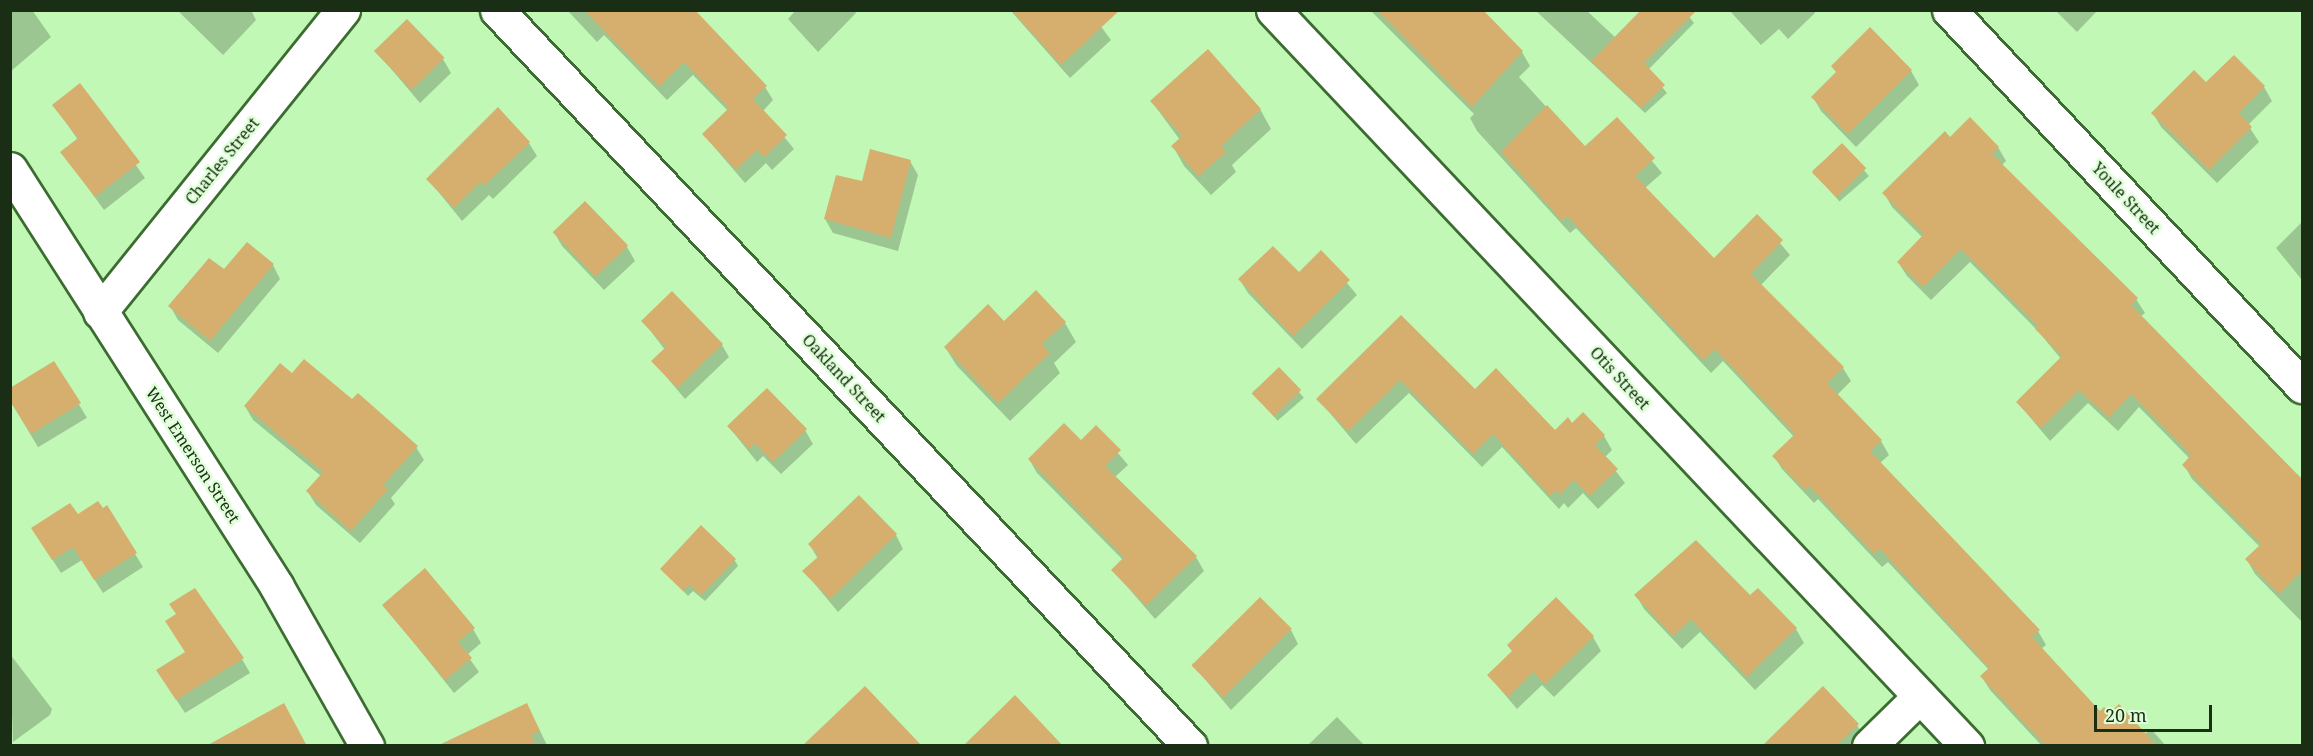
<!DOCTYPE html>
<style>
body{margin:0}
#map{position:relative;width:2313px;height:756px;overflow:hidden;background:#c2f8b6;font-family:"Noto Serif",serif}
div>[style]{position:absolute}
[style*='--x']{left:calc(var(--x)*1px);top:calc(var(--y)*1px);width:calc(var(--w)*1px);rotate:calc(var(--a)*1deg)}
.shadow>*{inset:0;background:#0003;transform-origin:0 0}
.building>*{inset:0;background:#d6af6e;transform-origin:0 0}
.roads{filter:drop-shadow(2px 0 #3c6c31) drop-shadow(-2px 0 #3c6c31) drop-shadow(0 2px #3c6c31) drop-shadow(0 -2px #3c6c31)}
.minor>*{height:33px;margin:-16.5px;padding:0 16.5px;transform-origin:16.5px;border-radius:16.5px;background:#fff}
span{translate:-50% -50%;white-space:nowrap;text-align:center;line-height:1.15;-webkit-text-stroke:5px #deffd7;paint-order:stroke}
.street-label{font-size:16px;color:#1a2e15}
.frame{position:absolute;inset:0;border:12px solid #1a2e15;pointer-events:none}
.scale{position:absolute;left:2094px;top:705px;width:118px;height:27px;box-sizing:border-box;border:3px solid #1a2e15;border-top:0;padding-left:8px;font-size:18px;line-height:21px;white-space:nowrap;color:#1a2e15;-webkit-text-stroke:4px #deffd7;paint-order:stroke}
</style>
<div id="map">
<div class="shadow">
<div style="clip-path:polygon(10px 10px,32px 10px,51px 37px,10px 72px)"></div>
<div style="clip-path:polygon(177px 10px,251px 10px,256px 20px,223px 55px)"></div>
<div style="clip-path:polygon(567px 10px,683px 10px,765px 87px,773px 100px,763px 111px,794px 149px,772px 170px,766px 163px,745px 183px,703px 134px,728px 111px,693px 75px,667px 100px,604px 35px,597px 42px)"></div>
<div style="clip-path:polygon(796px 10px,854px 10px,856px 13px,818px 52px,788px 19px)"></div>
<div style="clip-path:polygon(1010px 10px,1089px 10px,1111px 40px,1070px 78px)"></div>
<div style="clip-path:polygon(1370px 10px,1438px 10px,1522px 52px,1530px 66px,1519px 77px,1584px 148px,1617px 119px,1662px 173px,1645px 188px,1713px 260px,1757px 216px,1790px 255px,1760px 286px,1843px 368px,1851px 381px,1837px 395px,1881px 441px,1889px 455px,1880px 463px,2038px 631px,2046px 645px,2041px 649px,2100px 713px,2145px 734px,2151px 729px,2166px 746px,2042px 746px,1990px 690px,1982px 677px,1989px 670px,1888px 562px,1882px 567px,1818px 499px,1814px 503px,1782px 469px,1774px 456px,1794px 437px,1723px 361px,1711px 373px,1576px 228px,1570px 233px,1477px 131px,1470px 118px,1474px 114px)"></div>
<div style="clip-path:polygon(1535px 10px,1586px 10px,1616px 38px,1684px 10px,1694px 23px,1648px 70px,1667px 93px,1645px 113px)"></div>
<div style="clip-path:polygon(1729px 10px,1814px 10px,1815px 13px,1788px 39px,1779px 29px,1761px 45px)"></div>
<div style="clip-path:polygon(2055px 10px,2098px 10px,2077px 32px)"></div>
<div style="clip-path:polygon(1870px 29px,1911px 71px,1919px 85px,1856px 147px,1821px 111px,1813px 97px,1837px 73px)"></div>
<div style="clip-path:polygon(376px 51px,443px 59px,451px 73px,420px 103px)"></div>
<div style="clip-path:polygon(2234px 57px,2264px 87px,2272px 101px,2248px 125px,2259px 142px,2217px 183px,2161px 127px,2153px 113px,2206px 84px)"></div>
<div style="clip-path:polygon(80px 86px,145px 178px,104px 210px,62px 152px,78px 140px,54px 105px)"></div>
<div style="clip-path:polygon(1152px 102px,1260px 109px,1271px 129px,1232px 165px,1236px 172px,1211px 195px,1184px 166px,1173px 146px,1180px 140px)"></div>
<div style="clip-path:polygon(1950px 139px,1998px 147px,2006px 161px,2002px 165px,2136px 299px,2145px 313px,2140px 317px,2302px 489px,2302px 622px,2255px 574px,2247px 560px,2260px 547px,2192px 479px,2184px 465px,2190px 459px,2139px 407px,2118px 431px,2088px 403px,2050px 441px,2018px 403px,2061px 359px,2038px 331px,1970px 262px,1931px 300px,1907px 276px,1898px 262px,1923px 238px,1892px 207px,1884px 193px)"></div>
<div style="clip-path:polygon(529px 143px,537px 156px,493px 199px,489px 195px,462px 221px,428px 179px)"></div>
<div style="left:1842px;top:145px;width:41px;height:39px;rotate:49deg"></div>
<div style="clip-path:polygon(910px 161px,918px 175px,898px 251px,833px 233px,825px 219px,863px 183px)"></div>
<div style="clip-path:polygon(2302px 222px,2302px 280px,2276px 248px)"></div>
<div style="clip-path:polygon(554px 232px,627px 247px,635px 261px,604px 290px,562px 246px)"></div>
<div style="clip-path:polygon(1321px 252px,1357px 295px,1302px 349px,1248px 293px,1240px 280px,1299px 274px)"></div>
<div style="clip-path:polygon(273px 265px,280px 279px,218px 353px,178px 320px,170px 306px)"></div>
<div style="clip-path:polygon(1401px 317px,1475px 391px,1555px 432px,1572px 425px,1583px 414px,1604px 436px,1612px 450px,1605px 457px,1625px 483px,1598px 509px,1583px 493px,1568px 508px,1564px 503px,1559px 509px,1502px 447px,1482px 467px,1409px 393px,1356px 444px,1318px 399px)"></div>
<div style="clip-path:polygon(643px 321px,722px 345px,729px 357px,685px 399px,653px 361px,665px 350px)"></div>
<div style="clip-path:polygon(1004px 323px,1065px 323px,1076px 342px,1054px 363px,1060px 373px,1010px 421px,957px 366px,945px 347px)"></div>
<div style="left:54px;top:363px;width:64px;height:57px;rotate:59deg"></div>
<div style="left:1279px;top:369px;width:38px;height:35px;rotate:49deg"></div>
<div style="clip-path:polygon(292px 375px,352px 401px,416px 447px,424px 460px,391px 498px,395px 504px,360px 543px,316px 505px,308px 492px,321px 476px,253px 420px,245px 406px)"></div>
<div style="clip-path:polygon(729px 427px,805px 430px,813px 444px,781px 474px,763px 456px,757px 462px)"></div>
<div style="clip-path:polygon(1096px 427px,1128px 465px,1115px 477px,1196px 557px,1204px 571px,1155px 619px,1113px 570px,1123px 560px,1037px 473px,1029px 459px,1081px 442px)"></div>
<div style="clip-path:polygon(77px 517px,135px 554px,143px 567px,103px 593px,82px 560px,61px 573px,41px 542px)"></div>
<div style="clip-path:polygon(896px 535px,903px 549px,838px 612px,804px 571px,818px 559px,810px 545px)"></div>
<div style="clip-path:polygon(734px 559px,738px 566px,705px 601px,693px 591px,688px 596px,662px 569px)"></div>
<div style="clip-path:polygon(1758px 590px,1796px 629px,1804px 643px,1755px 690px,1700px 632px,1682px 649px,1644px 609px,1636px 595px,1750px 597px)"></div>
<div style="clip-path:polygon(1556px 599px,1593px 637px,1601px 651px,1554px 697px,1542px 685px,1517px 709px,1489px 676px,1513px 652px,1509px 646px)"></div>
<div style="clip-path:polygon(384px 605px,473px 629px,481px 643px,467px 655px,479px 672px,454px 693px)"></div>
<div style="clip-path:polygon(1291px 630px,1298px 644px,1231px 710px,1192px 664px)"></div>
<div style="clip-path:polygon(10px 654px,52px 709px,50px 715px,13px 742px)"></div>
<div style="clip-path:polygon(242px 659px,250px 673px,185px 713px,166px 684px)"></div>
<div style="clip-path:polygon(1337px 717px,1365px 746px,1307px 746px)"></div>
<div style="clip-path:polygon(534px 719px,547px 745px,493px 746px)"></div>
<div style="clip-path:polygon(1857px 725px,1865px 739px,1858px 746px,1764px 746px)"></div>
</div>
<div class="building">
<div style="clip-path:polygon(584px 10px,695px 10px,767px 86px,753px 99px,787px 135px,764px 157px,757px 150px,736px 170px,702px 134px,729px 108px,684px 62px,659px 87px)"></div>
<div style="clip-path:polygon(1011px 10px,1120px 10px,1061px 65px)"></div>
<div style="clip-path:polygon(1377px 10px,1483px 10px,1523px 51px,1472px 107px)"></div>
<div style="clip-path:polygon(1641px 10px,1697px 10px,1644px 63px,1665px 85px,1641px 108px,1591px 61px)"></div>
<div style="left:407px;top:19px;width:54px;height:46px;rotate:46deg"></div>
<div style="clip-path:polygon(1870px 27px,1912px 70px,1848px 134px,1811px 97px,1836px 72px,1831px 66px)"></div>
<div style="clip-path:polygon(1208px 49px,1261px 109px,1221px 146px,1226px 152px,1199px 176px,1171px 146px,1182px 136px,1150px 101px)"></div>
<div style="clip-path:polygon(2234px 55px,2265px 86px,2239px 113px,2252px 127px,2209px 170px,2151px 113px,2194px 70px,2206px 82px)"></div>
<div style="clip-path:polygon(80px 83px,140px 162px,95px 197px,60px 152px,78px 138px,52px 105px)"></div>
<div style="clip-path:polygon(1547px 105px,1585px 146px,1617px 117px,1655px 158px,1635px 176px,1714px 258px,1757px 214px,1783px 240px,1751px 274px,1844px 367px,1827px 383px,1882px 440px,1870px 451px,2040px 630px,2032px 637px,2100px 711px,2104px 707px,2110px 712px,2119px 704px,2157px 746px,2046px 746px,1980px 676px,1989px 668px,1880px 549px,1874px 554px,1809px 486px,1805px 490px,1772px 456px,1795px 434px,1715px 349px,1703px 360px,1567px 216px,1562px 221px,1501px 152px)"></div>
<div style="clip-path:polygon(498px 107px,530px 142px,484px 186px,480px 182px,454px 208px,426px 179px)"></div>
<div style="clip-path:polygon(1970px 117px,1999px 147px,1992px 154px,2138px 298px,2131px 305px,2302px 479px,2302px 571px,2279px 594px,2245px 559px,2261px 544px,2182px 465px,2191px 455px,2131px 394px,2109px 418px,2079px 390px,2041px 428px,2016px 402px,2062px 356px,2035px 329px,2038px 326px,1961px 249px,1923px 287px,1897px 262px,1924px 234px,1882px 193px,1945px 131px,1950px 137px)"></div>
<div style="left:1842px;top:143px;width:35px;height:42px;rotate:46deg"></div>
<div style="clip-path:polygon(870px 149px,911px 160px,891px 238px,824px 219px,836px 175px,862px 181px)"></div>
<div style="left:585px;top:201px;width:62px;height:45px;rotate:46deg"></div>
<div style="clip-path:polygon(247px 242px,274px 264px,210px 341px,168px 306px,209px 258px,224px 269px)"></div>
<div style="clip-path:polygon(1273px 246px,1299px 272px,1321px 250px,1350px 280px,1293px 336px,1238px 279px)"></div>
<div style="clip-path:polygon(1036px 290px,1066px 322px,1042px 344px,1050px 353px,998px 403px,944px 347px,988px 304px,1004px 321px)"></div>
<div style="clip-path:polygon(672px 291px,723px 344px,677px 388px,651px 361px,666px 347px,641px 321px)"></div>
<div style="clip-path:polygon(1401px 315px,1475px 389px,1496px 368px,1555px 430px,1568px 417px,1572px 423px,1583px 412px,1605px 435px,1595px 445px,1618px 469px,1590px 496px,1574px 480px,1560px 495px,1556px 490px,1550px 496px,1493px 434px,1473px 454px,1400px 380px,1348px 431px,1316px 399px)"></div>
<div style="clip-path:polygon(304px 359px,352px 399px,358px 393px,418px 446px,383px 485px,388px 489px,351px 531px,306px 491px,323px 472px,244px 406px,280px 363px,292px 373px)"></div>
<div style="clip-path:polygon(54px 361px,81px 403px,31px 434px,10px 401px,10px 388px)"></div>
<div style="left:1279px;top:367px;width:32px;height:38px;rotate:46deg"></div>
<div style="clip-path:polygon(767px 388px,807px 429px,773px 462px,755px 443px,749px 449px,727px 426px)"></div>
<div style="clip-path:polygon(1064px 423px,1081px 440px,1096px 425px,1121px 450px,1105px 466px,1197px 556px,1146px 606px,1111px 570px,1124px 557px,1028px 459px)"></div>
<div style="clip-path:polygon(859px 495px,897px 534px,830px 599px,802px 571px,819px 556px,808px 544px)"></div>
<div style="clip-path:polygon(98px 501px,103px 508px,107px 505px,137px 553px,94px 580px,73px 547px,52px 560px,31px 528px,70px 503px,78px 514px)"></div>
<div style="clip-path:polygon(701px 525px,736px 559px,701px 595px,689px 585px,683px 591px,660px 569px)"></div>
<div style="clip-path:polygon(1696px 540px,1750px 595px,1758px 588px,1797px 628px,1747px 677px,1691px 619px,1673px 636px,1634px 595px)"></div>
<div style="clip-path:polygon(425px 568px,475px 628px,458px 642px,472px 658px,445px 680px,382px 605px)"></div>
<div style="clip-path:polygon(195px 588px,244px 658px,176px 700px,156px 670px,185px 652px,165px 621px,176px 614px,169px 604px)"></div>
<div style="left:1260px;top:597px;width:45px;height:97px;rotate:45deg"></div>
<div style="clip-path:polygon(1556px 597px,1594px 636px,1545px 684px,1533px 672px,1508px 697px,1487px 675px,1512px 651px,1507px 645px)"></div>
<div style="clip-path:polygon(865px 686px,922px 746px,802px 746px)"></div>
<div style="clip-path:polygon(1823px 686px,1859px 724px,1836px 746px,1762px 746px)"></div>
<div style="clip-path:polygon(1015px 695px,1063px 746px,963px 746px)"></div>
<div style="clip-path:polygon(284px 703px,307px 746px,206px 746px)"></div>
<div style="clip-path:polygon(527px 703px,540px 731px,531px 735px,536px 746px,437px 746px)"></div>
</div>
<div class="roads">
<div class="minor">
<div style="--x:497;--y:10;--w:1011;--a:46.72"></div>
<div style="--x:1273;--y:10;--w:1012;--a:46.68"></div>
<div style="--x:1949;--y:10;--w:516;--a:46.81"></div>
<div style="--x:10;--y:169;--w:496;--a:57.4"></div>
<div style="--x:277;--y:587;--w:183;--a:60.5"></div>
<div style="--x:100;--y:312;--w:388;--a:-51.2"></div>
<div style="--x:1869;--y:746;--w:71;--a:-44.4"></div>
</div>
</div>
<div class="street-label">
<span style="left:222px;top:161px;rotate:-51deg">Charles Street</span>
<span style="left:2126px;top:198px;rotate:47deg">Youle Street</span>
<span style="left:844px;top:378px;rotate:47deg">Oakland Street</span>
<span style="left:1620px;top:378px;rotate:47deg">Otis Street</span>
<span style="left:193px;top:455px;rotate:57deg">West Emerson Street</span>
</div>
<div class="frame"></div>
<div class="scale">20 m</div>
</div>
